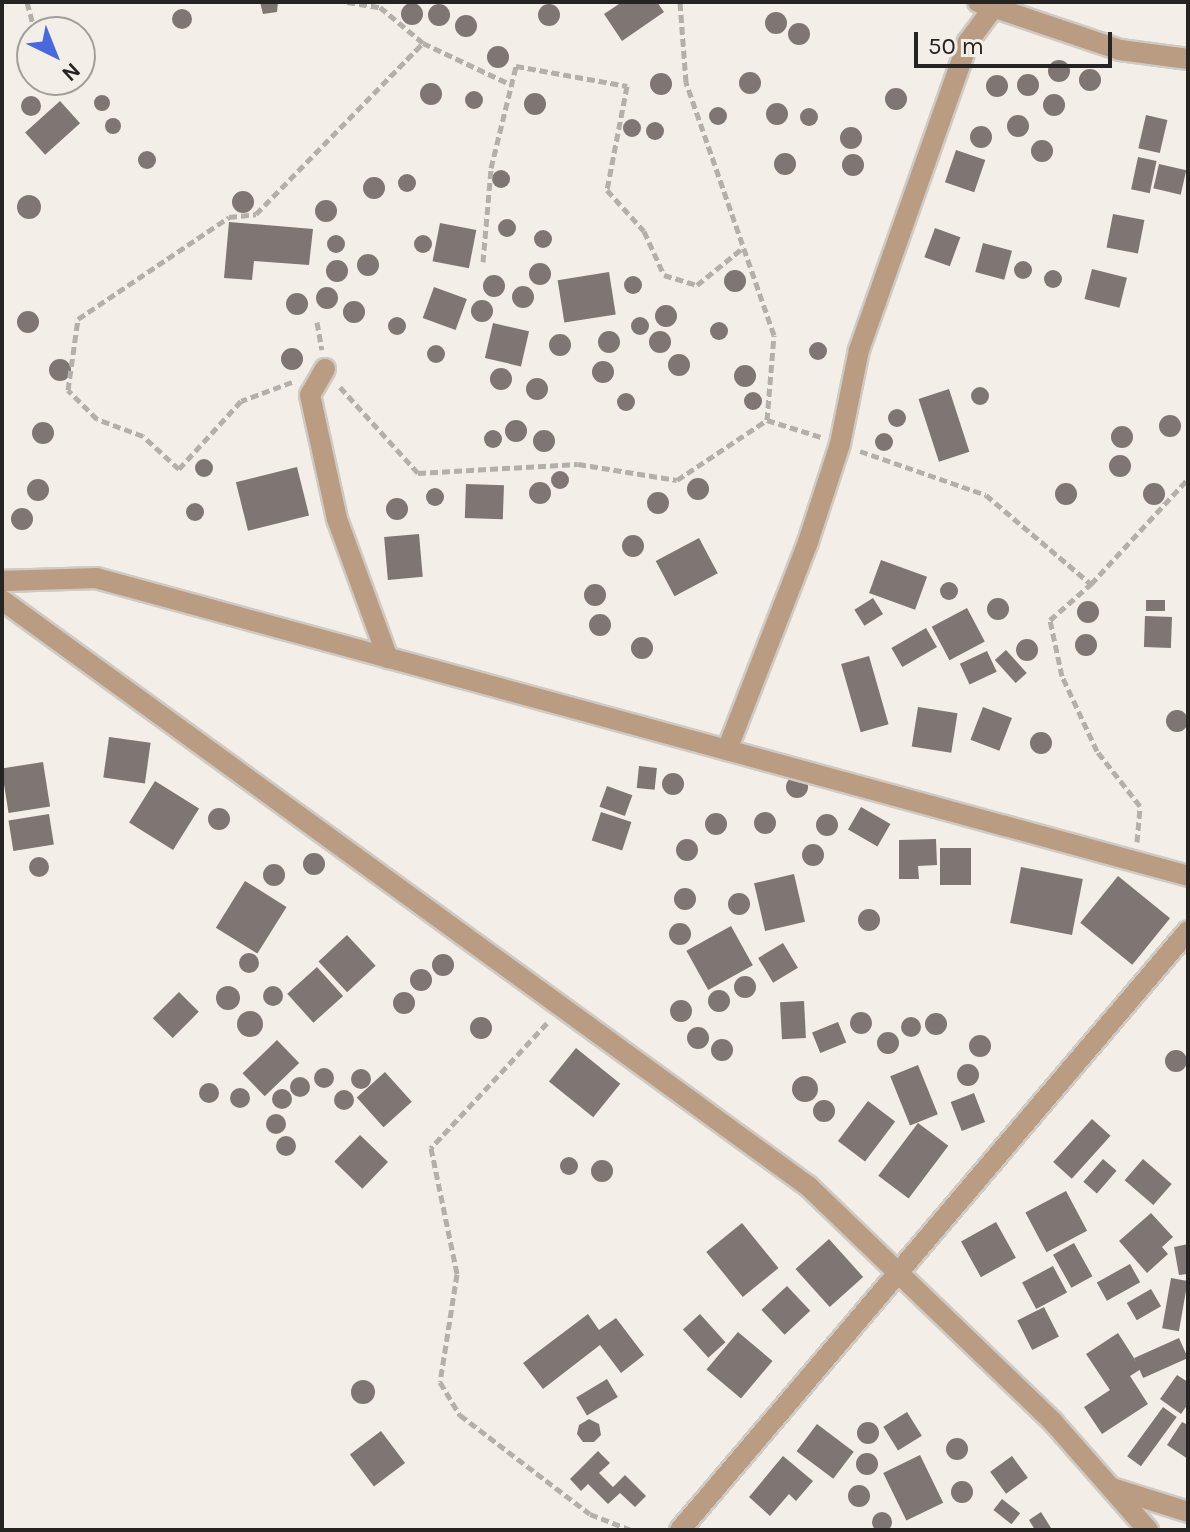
<!DOCTYPE html>
<style>
body{margin:0}
#map{position:relative;width:1190px;height:1532px;overflow:hidden;background:#f4eee8;font-family:Karla,sans-serif}
div>[style]{position:absolute}
[style*='--x']{left:calc(var(--x)*1px);top:calc(var(--y)*1px);width:calc(var(--w)*1px);rotate:calc(var(--a)*1deg)}
.building>*{inset:0;background:#7d7673;transform-origin:0 0}
.round{border-radius:50%}
.path>*{height:5px;margin-top:-2.5px;transform-origin:0;background:repeating-linear-gradient(90deg,#b4afaa 0 8px,transparent 0 12px)}
.roads{filter:drop-shadow(2px 0 #cfcac4) drop-shadow(-2px 0 #cfcac4) drop-shadow(0 2px #cfcac4) drop-shadow(0 -2px #cfcac4)}
.minor>*{height:20px;margin:-10px;padding:0 10px;transform-origin:10px;border-radius:10px;background:#b99c81}
.tertiary>*{height:20px;margin:-10px;padding:0 10px;transform-origin:10px;border-radius:10px;background:#b99c81}
span{translate:-50% -50%;white-space:nowrap;text-align:center;line-height:1.15;-webkit-text-stroke:8px #f4eee8;paint-order:stroke}
.frame{position:absolute;inset:0;border:4px solid #262422;pointer-events:none}
.north{position:absolute;left:16px;top:16px;width:80px;height:80px;box-sizing:border-box;background:#f4eee8;border:2px solid #a29d99;border-radius:50%;rotate:137deg;font-size:22px;font-weight:700;line-height:32px;text-align:center;color:#262422}
.north::after{content:'';display:block;margin:auto;width:28px;height:36px;background:#4769dc;clip-path:polygon(50% 0,100% 100%,50% 72%,0 100%)}
.scale{position:absolute;left:914px;top:32px;width:198px;height:36px;box-sizing:border-box;border:4px solid #262422;border-top:0;padding-left:10px;font-size:24px;line-height:28px;white-space:nowrap;color:#262422;-webkit-text-stroke:6px #f4eee8;paint-order:stroke}
</style>
<div id="map">
<div class="building">
<div style="clip-path:polygon(260px 2px,278px 2px,277px 12px,263px 14px)"></div>
<div style="clip-path:polygon(622px 2px,657px 2px,664px 12px,622px 41px,604px 14px)"></div>
<div class="round" style="left:401px;top:3px;width:22px;height:22px"></div>
<div class="round" style="left:428px;top:4px;width:22px;height:22px"></div>
<div class="round" style="left:538px;top:4px;width:22px;height:22px"></div>
<div class="round" style="left:172px;top:9px;width:20px;height:20px"></div>
<div class="round" style="left:765px;top:12px;width:22px;height:22px"></div>
<div class="round" style="left:455px;top:15px;width:22px;height:22px"></div>
<div class="round" style="left:788px;top:23px;width:22px;height:22px"></div>
<div class="round" style="left:487px;top:46px;width:22px;height:22px"></div>
<div class="round" style="left:1048px;top:60px;width:22px;height:22px"></div>
<div class="round" style="left:1079px;top:69px;width:22px;height:22px"></div>
<div class="round" style="left:739px;top:72px;width:22px;height:22px"></div>
<div class="round" style="left:650px;top:73px;width:22px;height:22px"></div>
<div class="round" style="left:1017px;top:74px;width:22px;height:22px"></div>
<div class="round" style="left:986px;top:75px;width:22px;height:22px"></div>
<div class="round" style="left:420px;top:83px;width:22px;height:22px"></div>
<div class="round" style="left:885px;top:88px;width:22px;height:22px"></div>
<div class="round" style="left:465px;top:91px;width:18px;height:18px"></div>
<div class="round" style="left:524px;top:93px;width:22px;height:22px"></div>
<div class="round" style="left:1043px;top:94px;width:22px;height:22px"></div>
<div class="round" style="left:94px;top:95px;width:16px;height:16px"></div>
<div class="round" style="left:21px;top:96px;width:20px;height:20px"></div>
<div style="left:60px;top:101px;width:30px;height:47px;rotate:48deg"></div>
<div class="round" style="left:766px;top:103px;width:22px;height:22px"></div>
<div class="round" style="left:709px;top:107px;width:18px;height:18px"></div>
<div class="round" style="left:800px;top:108px;width:18px;height:18px"></div>
<div class="round" style="left:1007px;top:115px;width:22px;height:22px"></div>
<div style="left:1146px;top:115px;width:22px;height:34px;rotate:13deg"></div>
<div class="round" style="left:105px;top:118px;width:16px;height:16px"></div>
<div class="round" style="left:623px;top:119px;width:18px;height:18px"></div>
<div class="round" style="left:646px;top:122px;width:18px;height:18px"></div>
<div class="round" style="left:970px;top:126px;width:22px;height:22px"></div>
<div class="round" style="left:840px;top:127px;width:22px;height:22px"></div>
<div class="round" style="left:1031px;top:140px;width:22px;height:22px"></div>
<div style="left:956px;top:150px;width:31px;height:34px;rotate:19deg"></div>
<div class="round" style="left:138px;top:151px;width:18px;height:18px"></div>
<div class="round" style="left:774px;top:153px;width:22px;height:22px"></div>
<div class="round" style="left:842px;top:154px;width:22px;height:22px"></div>
<div style="left:1138px;top:157px;width:19px;height:33px;rotate:12deg"></div>
<div style="left:1159px;top:164px;width:28px;height:25px;rotate:13deg"></div>
<div class="round" style="left:492px;top:170px;width:18px;height:18px"></div>
<div class="round" style="left:398px;top:174px;width:18px;height:18px"></div>
<div class="round" style="left:363px;top:177px;width:22px;height:22px"></div>
<div class="round" style="left:232px;top:191px;width:22px;height:22px"></div>
<div class="round" style="left:17px;top:195px;width:24px;height:24px"></div>
<div class="round" style="left:315px;top:200px;width:22px;height:22px"></div>
<div style="left:1113px;top:214px;width:32px;height:34px;rotate:11deg"></div>
<div class="round" style="left:498px;top:219px;width:18px;height:18px"></div>
<div style="clip-path:polygon(229px 222px,313px 229px,309px 265px,254px 261px,252px 280px,224px 278px)"></div>
<div style="left:440px;top:223px;width:37px;height:39px;rotate:11deg"></div>
<div style="left:935px;top:228px;width:27px;height:31px;rotate:20deg"></div>
<div class="round" style="left:534px;top:230px;width:18px;height:18px"></div>
<div class="round" style="left:414px;top:235px;width:18px;height:18px"></div>
<div class="round" style="left:327px;top:235px;width:18px;height:18px"></div>
<div style="left:983px;top:243px;width:30px;height:30px;rotate:15deg"></div>
<div class="round" style="left:357px;top:254px;width:22px;height:22px"></div>
<div class="round" style="left:326px;top:260px;width:22px;height:22px"></div>
<div class="round" style="left:1014px;top:261px;width:18px;height:18px"></div>
<div class="round" style="left:529px;top:263px;width:22px;height:22px"></div>
<div style="left:1092px;top:269px;width:36px;height:31px;rotate:14deg"></div>
<div class="round" style="left:724px;top:270px;width:22px;height:22px"></div>
<div class="round" style="left:1044px;top:270px;width:18px;height:18px"></div>
<div style="left:609px;top:272px;width:43px;height:52px;rotate:81deg"></div>
<div class="round" style="left:483px;top:275px;width:22px;height:22px"></div>
<div class="round" style="left:624px;top:276px;width:18px;height:18px"></div>
<div class="round" style="left:512px;top:286px;width:22px;height:22px"></div>
<div class="round" style="left:316px;top:287px;width:22px;height:22px"></div>
<div style="left:434px;top:287px;width:35px;height:33px;rotate:20deg"></div>
<div class="round" style="left:286px;top:293px;width:22px;height:22px"></div>
<div class="round" style="left:471px;top:300px;width:22px;height:22px"></div>
<div class="round" style="left:343px;top:301px;width:22px;height:22px"></div>
<div class="round" style="left:655px;top:305px;width:22px;height:22px"></div>
<div class="round" style="left:17px;top:311px;width:22px;height:22px"></div>
<div class="round" style="left:631px;top:317px;width:18px;height:18px"></div>
<div class="round" style="left:388px;top:317px;width:18px;height:18px"></div>
<div class="round" style="left:710px;top:322px;width:18px;height:18px"></div>
<div style="left:493px;top:323px;width:37px;height:36px;rotate:13deg"></div>
<div class="round" style="left:649px;top:331px;width:22px;height:22px"></div>
<div class="round" style="left:598px;top:331px;width:22px;height:22px"></div>
<div class="round" style="left:549px;top:334px;width:22px;height:22px"></div>
<div class="round" style="left:809px;top:342px;width:18px;height:18px"></div>
<div class="round" style="left:427px;top:345px;width:18px;height:18px"></div>
<div class="round" style="left:281px;top:348px;width:22px;height:22px"></div>
<div class="round" style="left:668px;top:354px;width:22px;height:22px"></div>
<div class="round" style="left:49px;top:359px;width:22px;height:22px"></div>
<div class="round" style="left:592px;top:361px;width:22px;height:22px"></div>
<div class="round" style="left:734px;top:365px;width:22px;height:22px"></div>
<div class="round" style="left:490px;top:368px;width:22px;height:22px"></div>
<div class="round" style="left:526px;top:378px;width:22px;height:22px"></div>
<div class="round" style="left:971px;top:387px;width:18px;height:18px"></div>
<div style="left:949px;top:389px;width:66px;height:32px;rotate:72deg"></div>
<div class="round" style="left:744px;top:392px;width:18px;height:18px"></div>
<div class="round" style="left:617px;top:393px;width:18px;height:18px"></div>
<div class="round" style="left:888px;top:409px;width:18px;height:18px"></div>
<div class="round" style="left:1159px;top:415px;width:22px;height:22px"></div>
<div class="round" style="left:505px;top:420px;width:22px;height:22px"></div>
<div class="round" style="left:32px;top:422px;width:22px;height:22px"></div>
<div class="round" style="left:1111px;top:426px;width:22px;height:22px"></div>
<div class="round" style="left:533px;top:430px;width:22px;height:22px"></div>
<div class="round" style="left:484px;top:430px;width:18px;height:18px"></div>
<div class="round" style="left:875px;top:433px;width:18px;height:18px"></div>
<div class="round" style="left:1109px;top:455px;width:22px;height:22px"></div>
<div class="round" style="left:195px;top:459px;width:18px;height:18px"></div>
<div style="left:297px;top:467px;width:50px;height:63px;rotate:76deg"></div>
<div class="round" style="left:551px;top:471px;width:18px;height:18px"></div>
<div class="round" style="left:687px;top:478px;width:22px;height:22px"></div>
<div class="round" style="left:27px;top:479px;width:22px;height:22px"></div>
<div class="round" style="left:529px;top:482px;width:22px;height:22px"></div>
<div class="round" style="left:1055px;top:483px;width:22px;height:22px"></div>
<div class="round" style="left:1143px;top:483px;width:22px;height:22px"></div>
<div style="left:466px;top:484px;width:38px;height:34px;rotate:2deg"></div>
<div class="round" style="left:426px;top:488px;width:18px;height:18px"></div>
<div class="round" style="left:647px;top:492px;width:22px;height:22px"></div>
<div class="round" style="left:386px;top:498px;width:22px;height:22px"></div>
<div class="round" style="left:186px;top:503px;width:18px;height:18px"></div>
<div class="round" style="left:11px;top:508px;width:22px;height:22px"></div>
<div style="left:419px;top:534px;width:43px;height:35px;rotate:85deg"></div>
<div class="round" style="left:622px;top:535px;width:22px;height:22px"></div>
<div style="left:699px;top:538px;width:40px;height:49px;rotate:62deg"></div>
<div style="left:881px;top:560px;width:49px;height:35px;rotate:20deg"></div>
<div class="round" style="left:940px;top:582px;width:18px;height:18px"></div>
<div class="round" style="left:584px;top:584px;width:22px;height:22px"></div>
<div class="round" style="left:987px;top:598px;width:22px;height:22px"></div>
<div style="left:873px;top:598px;width:19px;height:22px;rotate:58deg"></div>
<div style="left:1146px;top:600px;width:19px;height:11px"></div>
<div class="round" style="left:1077px;top:601px;width:22px;height:22px"></div>
<div style="left:967px;top:608px;width:38px;height:40px;rotate:62deg"></div>
<div class="round" style="left:589px;top:614px;width:22px;height:22px"></div>
<div style="left:1145px;top:616px;width:27px;height:31px;rotate:2deg"></div>
<div style="left:926px;top:628px;width:22px;height:40px;rotate:60deg"></div>
<div class="round" style="left:1075px;top:634px;width:22px;height:22px"></div>
<div class="round" style="left:631px;top:637px;width:22px;height:22px"></div>
<div class="round" style="left:1016px;top:639px;width:22px;height:22px"></div>
<div style="left:1006px;top:650px;width:31px;height:15px;rotate:48deg"></div>
<div style="left:987px;top:651px;width:23px;height:30px;rotate:65deg"></div>
<div style="left:869px;top:656px;width:71px;height:29px;rotate:74deg"></div>
<div style="left:918px;top:707px;width:40px;height:40px;rotate:9deg"></div>
<div style="left:983px;top:707px;width:31px;height:35px;rotate:21deg"></div>
<div class="round" style="left:1166px;top:710px;width:22px;height:22px"></div>
<div class="round" style="left:1030px;top:732px;width:22px;height:22px"></div>
<div style="left:109px;top:737px;width:42px;height:41px;rotate:8deg"></div>
<div style="left:43px;top:762px;width:45px;height:42px;rotate:81deg"></div>
<div style="left:639px;top:766px;width:18px;height:22px;rotate:6deg"></div>
<div class="round" style="left:662px;top:773px;width:22px;height:22px"></div>
<div class="round" style="left:786px;top:776px;width:22px;height:22px"></div>
<div style="left:155px;top:781px;width:52px;height:49px;rotate:32deg"></div>
<div style="left:607px;top:786px;width:27px;height:22px;rotate:20deg"></div>
<div style="left:861px;top:807px;width:34px;height:26px;rotate:30deg"></div>
<div class="round" style="left:208px;top:808px;width:22px;height:22px"></div>
<div class="round" style="left:754px;top:812px;width:22px;height:22px"></div>
<div style="left:601px;top:812px;width:32px;height:30px;rotate:18deg"></div>
<div class="round" style="left:705px;top:813px;width:22px;height:22px"></div>
<div class="round" style="left:816px;top:814px;width:22px;height:22px"></div>
<div style="left:49px;top:814px;width:31px;height:41px;rotate:81deg"></div>
<div class="round" style="left:676px;top:839px;width:22px;height:22px"></div>
<div style="clip-path:polygon(936px 839px,937px 865px,918px 866px,919px 879px,899px 879px,899px 840px)"></div>
<div class="round" style="left:802px;top:844px;width:22px;height:22px"></div>
<div style="left:940px;top:848px;width:31px;height:37px"></div>
<div class="round" style="left:303px;top:853px;width:22px;height:22px"></div>
<div class="round" style="left:29px;top:857px;width:20px;height:20px"></div>
<div class="round" style="left:263px;top:864px;width:22px;height:22px"></div>
<div style="left:1021px;top:867px;width:63px;height:57px;rotate:11deg"></div>
<div style="left:794px;top:874px;width:49px;height:41px;rotate:77deg"></div>
<div style="left:1118px;top:876px;width:67px;height:60px;rotate:39deg"></div>
<div style="left:245px;top:881px;width:49px;height:55px;rotate:32deg"></div>
<div class="round" style="left:674px;top:888px;width:22px;height:22px"></div>
<div class="round" style="left:728px;top:893px;width:22px;height:22px"></div>
<div class="round" style="left:858px;top:909px;width:22px;height:22px"></div>
<div class="round" style="left:669px;top:923px;width:22px;height:22px"></div>
<div style="left:731px;top:926px;width:45px;height:51px;rotate:61deg"></div>
<div style="left:347px;top:935px;width:42px;height:39px;rotate:47deg"></div>
<div style="left:783px;top:943px;width:29px;height:29px;rotate:59deg"></div>
<div class="round" style="left:239px;top:953px;width:20px;height:20px"></div>
<div class="round" style="left:432px;top:954px;width:22px;height:22px"></div>
<div style="left:317px;top:967px;width:39px;height:40px;rotate:48deg"></div>
<div class="round" style="left:410px;top:969px;width:22px;height:22px"></div>
<div class="round" style="left:734px;top:976px;width:22px;height:22px"></div>
<div class="round" style="left:263px;top:986px;width:20px;height:20px"></div>
<div class="round" style="left:216px;top:986px;width:24px;height:24px"></div>
<div class="round" style="left:708px;top:990px;width:22px;height:22px"></div>
<div class="round" style="left:393px;top:992px;width:22px;height:22px"></div>
<div style="left:179px;top:992px;width:28px;height:37px;rotate:45deg"></div>
<div class="round" style="left:670px;top:1000px;width:22px;height:22px"></div>
<div style="left:804px;top:1001px;width:37px;height:24px;rotate:87deg"></div>
<div class="round" style="left:237px;top:1011px;width:26px;height:26px"></div>
<div class="round" style="left:850px;top:1012px;width:22px;height:22px"></div>
<div class="round" style="left:925px;top:1013px;width:22px;height:22px"></div>
<div class="round" style="left:901px;top:1017px;width:20px;height:20px"></div>
<div class="round" style="left:470px;top:1017px;width:22px;height:22px"></div>
<div style="left:838px;top:1022px;width:22px;height:28px;rotate:68deg"></div>
<div class="round" style="left:687px;top:1027px;width:22px;height:22px"></div>
<div class="round" style="left:877px;top:1032px;width:22px;height:22px"></div>
<div class="round" style="left:969px;top:1035px;width:22px;height:22px"></div>
<div class="round" style="left:711px;top:1039px;width:22px;height:22px"></div>
<div style="left:277px;top:1040px;width:32px;height:48px;rotate:46deg"></div>
<div style="left:576px;top:1048px;width:57px;height:43px;rotate:39deg"></div>
<div class="round" style="left:1165px;top:1050px;width:22px;height:22px"></div>
<div class="round" style="left:957px;top:1064px;width:22px;height:22px"></div>
<div style="left:918px;top:1065px;width:53px;height:30px;rotate:68deg"></div>
<div class="round" style="left:314px;top:1068px;width:20px;height:20px"></div>
<div class="round" style="left:351px;top:1069px;width:20px;height:20px"></div>
<div style="left:385px;top:1072px;width:40px;height:38px;rotate:48deg"></div>
<div class="round" style="left:792px;top:1076px;width:26px;height:26px"></div>
<div class="round" style="left:290px;top:1077px;width:20px;height:20px"></div>
<div class="round" style="left:199px;top:1083px;width:20px;height:20px"></div>
<div class="round" style="left:230px;top:1088px;width:20px;height:20px"></div>
<div class="round" style="left:272px;top:1089px;width:20px;height:20px"></div>
<div class="round" style="left:334px;top:1090px;width:20px;height:20px"></div>
<div style="left:974px;top:1093px;width:31px;height:25px;rotate:69deg"></div>
<div class="round" style="left:813px;top:1100px;width:22px;height:22px"></div>
<div style="left:868px;top:1101px;width:34px;height:50px;rotate:37deg"></div>
<div class="round" style="left:266px;top:1114px;width:20px;height:20px"></div>
<div style="left:1092px;top:1119px;width:25px;height:58px;rotate:42deg"></div>
<div style="left:918px;top:1123px;width:38px;height:66px;rotate:37deg"></div>
<div style="left:360px;top:1135px;width:39px;height:37px;rotate:44deg"></div>
<div class="round" style="left:276px;top:1136px;width:20px;height:20px"></div>
<div class="round" style="left:560px;top:1157px;width:18px;height:18px"></div>
<div style="left:1103px;top:1159px;width:18px;height:30px;rotate:41deg"></div>
<div style="left:1143px;top:1159px;width:38px;height:28px;rotate:41deg"></div>
<div class="round" style="left:591px;top:1160px;width:22px;height:22px"></div>
<div style="left:1066px;top:1191px;width:45px;height:46px;rotate:62deg"></div>
<div style="clip-path:polygon(1151px 1213px,1173px 1237px,1162px 1247px,1168px 1254px,1147px 1273px,1119px 1241px)"></div>
<div style="left:996px;top:1222px;width:41px;height:40px;rotate:61deg"></div>
<div style="left:742px;top:1223px;width:58px;height:46px;rotate:51deg"></div>
<div style="left:829px;top:1239px;width:51px;height:45px;rotate:48deg"></div>
<div style="left:1074px;top:1243px;width:38px;height:24px;rotate:61deg"></div>
<div style="clip-path:polygon(1188px 1244px,1188px 1274px,1179px 1275px,1174px 1247px)"></div>
<div style="left:1130px;top:1264px;width:21px;height:38px;rotate:61deg"></div>
<div style="left:1053px;top:1266px;width:30px;height:35px;rotate:62deg"></div>
<div style="left:1171px;top:1278px;width:17px;height:51px;rotate:10deg"></div>
<div style="left:787px;top:1286px;width:34px;height:35px;rotate:47deg"></div>
<div style="left:1151px;top:1289px;width:20px;height:28px;rotate:60deg"></div>
<div style="left:1044px;top:1307px;width:33px;height:30px;rotate:63deg"></div>
<div style="clip-path:polygon(588px 1314px,599px 1330px,616px 1318px,644px 1355px,621px 1373px,600px 1345px,543px 1389px,523px 1363px)"></div>
<div style="left:700px;top:1314px;width:38px;height:23px;rotate:48deg"></div>
<div style="left:738px;top:1332px;width:45px;height:49px;rotate:40deg"></div>
<div style="clip-path:polygon(1118px 1333px,1141px 1369px,1130px 1376px,1148px 1404px,1102px 1434px,1084px 1407px,1110px 1390px,1086px 1354px)"></div>
<div style="left:1179px;top:1338px;width:22px;height:49px;rotate:66deg"></div>
<div style="clip-path:polygon(1177px 1375px,1188px 1382px,1188px 1404px,1181px 1414px,1160px 1399px)"></div>
<div style="left:607px;top:1379px;width:21px;height:36px;rotate:59deg"></div>
<div class="round" style="left:351px;top:1380px;width:24px;height:24px"></div>
<div style="left:1163px;top:1407px;width:17px;height:61px;rotate:36deg"></div>
<div style="left:907px;top:1412px;width:28px;height:28px;rotate:58deg"></div>
<div style="clip-path:polygon(589px 1419px,599px 1424px,601px 1435px,594px 1442px,583px 1442px,577px 1434px,579px 1425px)"></div>
<div style="clip-path:polygon(1182px 1422px,1188px 1425px,1188px 1459px,1167px 1445px)"></div>
<div class="round" style="left:857px;top:1422px;width:22px;height:22px"></div>
<div style="left:817px;top:1424px;width:46px;height:34px;rotate:37deg"></div>
<div style="left:381px;top:1431px;width:40px;height:39px;rotate:53deg"></div>
<div class="round" style="left:946px;top:1438px;width:22px;height:22px"></div>
<div style="clip-path:polygon(598px 1451px,610px 1463px,599px 1473px,613px 1487px,625px 1475px,646px 1496px,635px 1507px,620px 1493px,608px 1504px,588px 1484px,581px 1491px,570px 1479px)"></div>
<div class="round" style="left:856px;top:1453px;width:22px;height:22px"></div>
<div style="left:920px;top:1455px;width:53px;height:41px;rotate:64deg"></div>
<div style="clip-path:polygon(783px 1456px,813px 1481px,796px 1501px,789px 1494px,770px 1516px,749px 1497px)"></div>
<div style="left:1012px;top:1456px;width:27px;height:27px;rotate:54deg"></div>
<div class="round" style="left:951px;top:1481px;width:22px;height:22px"></div>
<div class="round" style="left:848px;top:1485px;width:22px;height:22px"></div>
<div style="left:1002px;top:1499px;width:23px;height:14px;rotate:38deg"></div>
<div class="round" style="left:872px;top:1512px;width:20px;height:20px"></div>
<div style="clip-path:polygon(1041px 1512px,1051px 1528px,1049px 1530px,1035px 1530px,1029px 1520px)"></div>
</div>
<div class="path">
<div style="--x:27;--y:2;--w:31;--a:75"></div>
<div style="--x:347;--y:2;--w:33;--a:9"></div>
<div style="--x:380;--y:7;--w:56;--a:39.9"></div>
<div style="--x:423;--y:43;--w:98;--a:25.3"></div>
<div style="--x:48;--y:80;--w:10;--a:73"></div>
<div style="--x:483;--y:262;--w:94;--a:-85.1"></div>
<div style="--x:491;--y:168;--w:105;--a:-76.2"></div>
<div style="--x:516;--y:66;--w:113;--a:10.2"></div>
<div style="--x:627;--y:86;--w:106;--a:100.9"></div>
<div style="--x:607;--y:190;--w:55;--a:47.9"></div>
<div style="--x:644;--y:231;--w:48;--a:65.6"></div>
<div style="--x:664;--y:275;--w:34;--a:17"></div>
<div style="--x:697;--y:285;--w:60;--a:-39"></div>
<div style="--x:317;--y:322;--w:28;--a:80"></div>
<div style="--x:292;--y:382;--w:54;--a:159.6"></div>
<div style="--x:241;--y:401;--w:92;--a:132.4"></div>
<div style="--x:179;--y:469;--w:49;--a:-137.5"></div>
<div style="--x:143;--y:436;--w:49;--a:-159.7"></div>
<div style="--x:97;--y:419;--w:41;--a:-135"></div>
<div style="--x:68;--y:390;--w:72;--a:-82"></div>
<div style="--x:78;--y:319;--w:182;--a:-34"></div>
<div style="--x:229;--y:217;--w:27;--a:-6"></div>
<div style="--x:256;--y:214;--w:239;--a:-45.7"></div>
<div style="--x:340;--y:387;--w:116;--a:47.8"></div>
<div style="--x:418;--y:473;--w:160;--a:-3.2"></div>
<div style="--x:578;--y:464;--w:100;--a:9.2"></div>
<div style="--x:677;--y:480;--w:108;--a:-33.7"></div>
<div style="--x:767;--y:420;--w:85;--a:-85.3"></div>
<div style="--x:774;--y:335;--w:268;--a:-109.2"></div>
<div style="--x:686;--y:82;--w:80;--a:-94.3"></div>
<div style="--x:767;--y:420;--w:57;--a:17.5"></div>
<div style="--x:860;--y:451;--w:133;--a:19.2"></div>
<div style="--x:986;--y:495;--w:138;--a:40.3"></div>
<div style="--x:1137;--y:842;--w:36;--a:-85"></div>
<div style="--x:1140;--y:806;--w:70;--a:-128"></div>
<div style="--x:1097;--y:751;--w:83;--a:-115"></div>
<div style="--x:1062;--y:676;--w:57;--a:-102.1"></div>
<div style="--x:1050;--y:620;--w:55;--a:-41.3"></div>
<div style="--x:1091;--y:584;--w:143;--a:-47.3"></div>
<div style="--x:547;--y:1023;--w:171;--a:132.9"></div>
<div style="--x:431;--y:1148;--w:129;--a:78.3"></div>
<div style="--x:457;--y:1274;--w:109;--a:98.9"></div>
<div style="--x:440;--y:1382;--w:39;--a:59"></div>
<div style="--x:460;--y:1415;--w:163;--a:37.3"></div>
<div style="--x:590;--y:1514;--w:44;--a:21.3"></div>
</div>
<div class="roads">
<div class="minor">
<div style="--x:978;--y:2;--w:150;--a:18.7"></div>
<div style="--x:1120;--y:50;--w:69;--a:7.5"></div>
<div style="--x:325;--y:369;--w:30;--a:120"></div>
<div style="--x:310;--y:395;--w:127;--a:77.7"></div>
<div style="--x:337;--y:519;--w:148;--a:69.9"></div>
<div style="--x:727;--y:750;--w:223;--a:-68.7"></div>
<div style="--x:808;--y:542;--w:103;--a:-71.9"></div>
<div style="--x:840;--y:444;--w:96;--a:-78.6"></div>
<div style="--x:859;--y:350;--w:327;--a:-70.5"></div>
<div style="--x:968;--y:42;--w:44;--a:-53.4"></div>
<div style="--x:680;--y:1530;--w:785;--a:-49.7"></div>
</div>
<div class="tertiary">
<div style="--x:2;--y:581;--w:94;--a:-1.8"></div>
<div style="--x:96;--y:578;--w:1132;--a:15.26"></div>
<div style="--x:2;--y:600;--w:997;--a:36.02"></div>
<div style="--x:808;--y:1186;--w:340;--a:43.9"></div>
<div style="--x:1053;--y:1422;--w:144;--a:48.7"></div>
<div style="--x:1112;--y:1488;--w:80;--a:17.5"></div>
</div>
</div>
<div class="frame"></div>
<div class="north">N</div>
<div class="scale">50 m</div>
</div>
